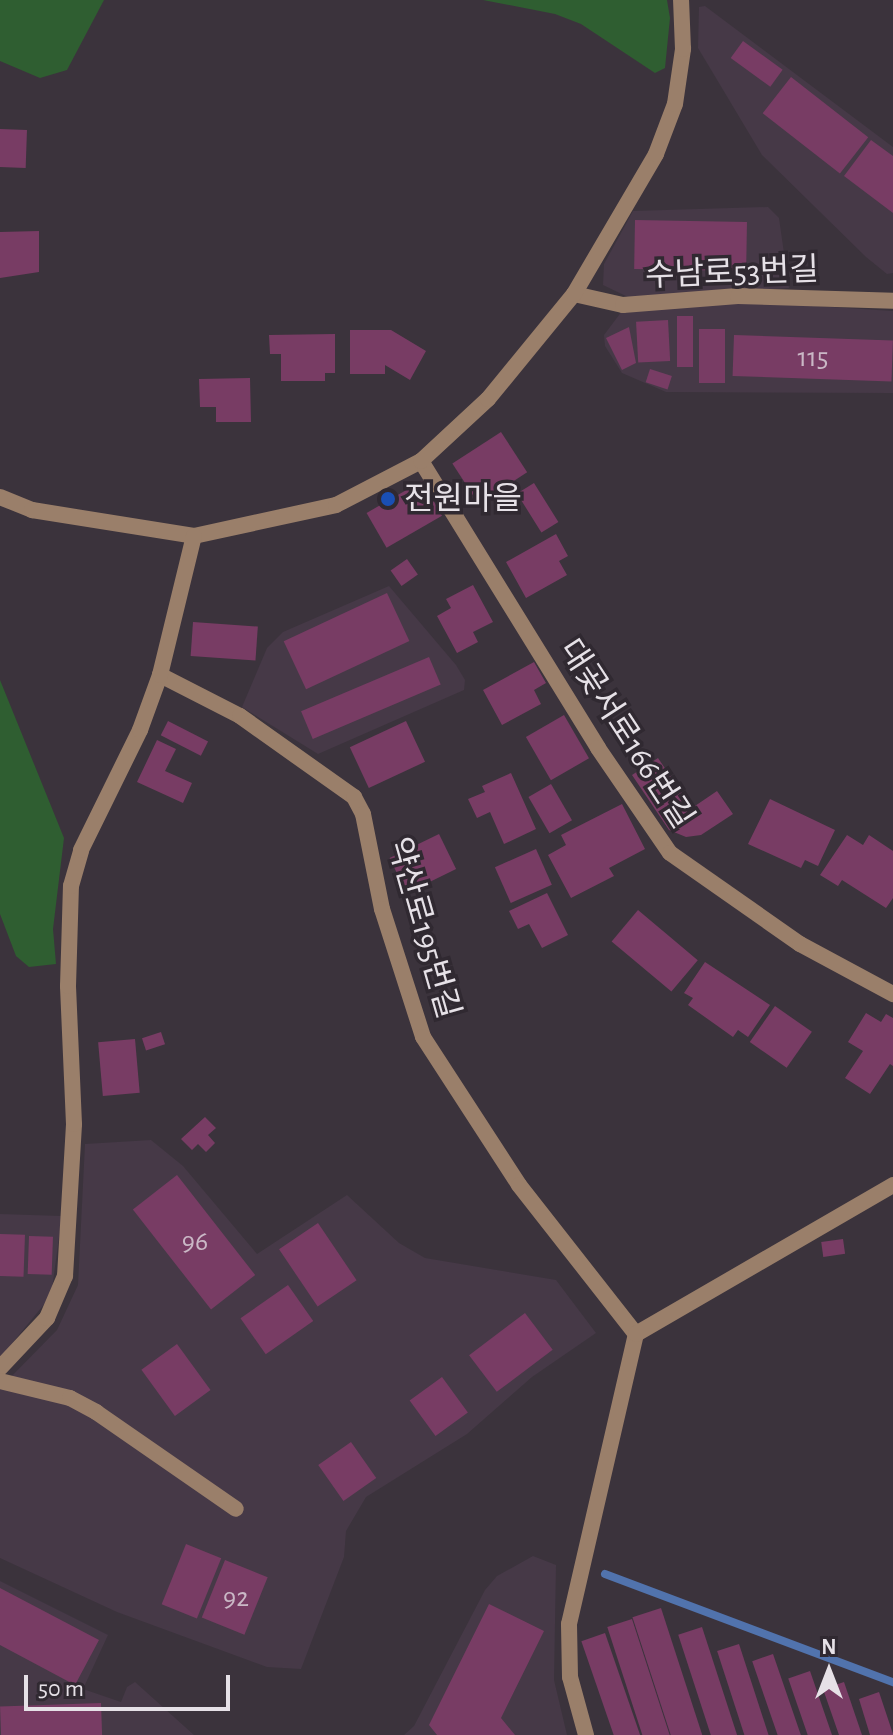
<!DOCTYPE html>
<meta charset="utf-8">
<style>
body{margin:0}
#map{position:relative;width:893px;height:1735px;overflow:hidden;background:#3b333c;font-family:"Alegreya Sans","Noto Sans KR",sans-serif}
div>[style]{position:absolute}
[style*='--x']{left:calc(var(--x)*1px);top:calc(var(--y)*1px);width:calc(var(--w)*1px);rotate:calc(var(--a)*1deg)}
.industrial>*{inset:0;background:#463947}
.green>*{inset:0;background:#2f5e31}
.stream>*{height:8px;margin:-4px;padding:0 4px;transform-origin:4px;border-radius:4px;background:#5173ad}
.building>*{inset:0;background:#783c64;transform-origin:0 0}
.lane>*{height:16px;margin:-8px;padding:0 8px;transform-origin:8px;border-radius:8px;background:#9a7f6a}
.dots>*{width:22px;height:22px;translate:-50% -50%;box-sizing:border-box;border:4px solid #302931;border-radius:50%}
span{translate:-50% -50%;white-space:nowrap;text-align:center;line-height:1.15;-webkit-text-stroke:7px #302931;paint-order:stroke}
.number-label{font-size:28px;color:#cab8c6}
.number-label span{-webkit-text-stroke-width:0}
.street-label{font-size:32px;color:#e6e1e7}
.poi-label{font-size:32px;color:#e6e1e7}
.left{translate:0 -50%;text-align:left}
.north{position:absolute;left:789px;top:1631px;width:80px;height:80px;-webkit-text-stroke:6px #302931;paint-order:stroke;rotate:0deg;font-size:22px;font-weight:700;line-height:32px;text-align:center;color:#e6e1e7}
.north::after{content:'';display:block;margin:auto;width:28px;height:36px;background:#e6e1e7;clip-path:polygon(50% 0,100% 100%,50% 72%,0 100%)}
.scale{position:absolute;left:24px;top:1675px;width:206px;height:36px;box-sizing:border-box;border:4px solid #e6e1e7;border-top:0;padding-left:10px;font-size:24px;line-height:28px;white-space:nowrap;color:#e6e1e7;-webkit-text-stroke:6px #302931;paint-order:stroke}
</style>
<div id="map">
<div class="industrial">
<div style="clip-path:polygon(705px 6px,893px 147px,893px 273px,887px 274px,866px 257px,762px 155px,698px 48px,699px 7px)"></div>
<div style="clip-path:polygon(768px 207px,779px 218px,789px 288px,630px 298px,603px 285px,604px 264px,633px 211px)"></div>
<div style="clip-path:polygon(739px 301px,893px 311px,893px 393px,666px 392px,622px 373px,605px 346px,604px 335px,622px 311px)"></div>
<div style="clip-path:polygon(389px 586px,456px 665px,465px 680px,464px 690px,318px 754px,242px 707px,267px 648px,283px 632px)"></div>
<div style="clip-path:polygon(151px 1140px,183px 1166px,257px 1254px,347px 1195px,399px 1243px,425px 1258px,556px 1280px,596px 1333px,532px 1377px,467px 1434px,366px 1497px,346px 1531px,344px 1557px,301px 1669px,267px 1667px,117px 1612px,0 1558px,0 1388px,57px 1330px,78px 1285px,85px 1144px)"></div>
<div style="clip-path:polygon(0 1214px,62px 1216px,51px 1296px,0 1358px)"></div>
<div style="clip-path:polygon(533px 1556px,556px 1565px,554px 1680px,567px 1735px,404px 1735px,414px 1726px,485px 1590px,497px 1576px)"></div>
<div style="clip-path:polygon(0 1581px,108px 1635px,83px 1689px,121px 1702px,127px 1687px,135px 1682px,194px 1735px,0 1735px)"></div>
</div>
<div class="green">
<div style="clip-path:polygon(0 0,104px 0,67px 70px,40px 78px,0 61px)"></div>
<div style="clip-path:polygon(483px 0,667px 0,670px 18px,665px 68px,655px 73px,581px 24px,555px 14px)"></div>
<div style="clip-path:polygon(0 680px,64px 838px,53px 929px,56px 964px,29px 967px,16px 956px,0 914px)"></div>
</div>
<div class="stream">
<div style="--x:605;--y:1574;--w:308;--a:20.6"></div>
</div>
<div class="building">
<div style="left:743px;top:41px;width:49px;height:21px;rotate:36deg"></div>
<div style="left:791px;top:77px;width:98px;height:46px;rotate:38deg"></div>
<div style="left:0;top:129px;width:27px;height:38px;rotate:2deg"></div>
<div style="clip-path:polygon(871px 140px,893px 156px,893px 213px,844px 176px)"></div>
<div style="left:635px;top:220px;width:112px;height:49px;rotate:1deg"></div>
<div style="clip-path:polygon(39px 231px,39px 272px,0 278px,0 232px)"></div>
<div style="left:677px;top:316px;width:16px;height:51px"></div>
<div style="left:668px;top:320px;width:41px;height:32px;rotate:87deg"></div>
<div style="clip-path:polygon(629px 327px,636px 363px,622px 370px,606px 338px)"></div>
<div style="left:699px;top:329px;width:26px;height:54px"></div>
<div style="clip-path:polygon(350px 330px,391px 330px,426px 351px,410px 380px,385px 365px,385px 374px,350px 374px)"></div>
<div style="clip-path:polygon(335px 334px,335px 373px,325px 373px,325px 381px,281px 381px,281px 354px,270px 354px,269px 335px)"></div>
<div style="left:734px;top:335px;width:159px;height:41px;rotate:2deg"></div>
<div style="left:650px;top:369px;width:23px;height:14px;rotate:18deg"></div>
<div style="clip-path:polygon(250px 378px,251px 422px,216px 422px,216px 407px,200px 407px,199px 379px)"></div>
<div style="left:501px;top:432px;width:48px;height:58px;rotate:57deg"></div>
<div style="left:422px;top:481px;width:40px;height:64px;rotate:60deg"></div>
<div style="left:534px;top:483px;width:46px;height:20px;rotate:58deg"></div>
<div style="clip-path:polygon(556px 534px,568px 556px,559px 561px,567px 575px,526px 598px,506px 562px)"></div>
<div style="left:407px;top:559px;width:19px;height:20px;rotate:55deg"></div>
<div style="clip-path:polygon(473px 585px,493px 622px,473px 632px,478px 642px,457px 653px,437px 616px,451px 608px,446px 599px)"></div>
<div style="left:387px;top:593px;width:53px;height:114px;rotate:65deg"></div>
<div style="left:193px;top:622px;width:65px;height:34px;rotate:4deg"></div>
<div style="left:429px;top:657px;width:30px;height:139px;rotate:67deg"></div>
<div style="clip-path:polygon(534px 662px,546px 683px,534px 690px,541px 704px,502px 725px,483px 690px)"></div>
<div style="left:564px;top:715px;width:50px;height:44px;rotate:60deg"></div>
<div style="left:168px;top:721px;width:45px;height:16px;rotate:27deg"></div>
<div style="left:406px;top:721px;width:45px;height:62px;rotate:65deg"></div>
<div style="clip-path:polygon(157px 740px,176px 749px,165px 771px,192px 783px,183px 803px,137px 782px)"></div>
<div style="clip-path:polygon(658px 758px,692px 808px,717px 791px,733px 814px,701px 835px,686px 837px,669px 830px,632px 775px)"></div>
<div style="clip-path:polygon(511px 773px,536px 829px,504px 844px,490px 812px,477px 818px,468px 799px,485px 792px,482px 786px)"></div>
<div style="left:551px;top:784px;width:42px;height:26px;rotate:60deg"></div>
<div style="clip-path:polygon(770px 799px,835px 830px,818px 866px,805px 860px,801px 868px,748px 844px)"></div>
<div style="clip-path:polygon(622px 804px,645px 849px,609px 868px,614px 876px,571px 898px,548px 855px,566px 845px,561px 835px)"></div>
<div style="left:439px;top:834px;width:39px;height:55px;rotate:64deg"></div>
<div style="clip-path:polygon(847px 835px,863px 845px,869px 835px,893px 851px,893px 898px,886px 908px,842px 880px,838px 886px,820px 875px)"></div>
<div style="left:536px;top:849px;width:39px;height:45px;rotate:66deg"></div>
<div style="clip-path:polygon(547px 893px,568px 935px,542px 948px,529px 924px,518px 929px,509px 911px)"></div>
<div style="left:638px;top:910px;width:78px;height:41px;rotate:40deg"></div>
<div style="clip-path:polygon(705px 962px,770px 1005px,748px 1037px,738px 1030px,733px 1037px,688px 1005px,693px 998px,684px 993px)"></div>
<div style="left:775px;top:1006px;width:45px;height:44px;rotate:35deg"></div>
<div style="clip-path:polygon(866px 1013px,881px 1022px,886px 1014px,893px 1018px,893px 1066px,890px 1064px,870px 1094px,845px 1078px,863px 1051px,848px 1042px)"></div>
<div style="left:161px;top:1032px;width:13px;height:20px;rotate:72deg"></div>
<div style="left:135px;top:1039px;width:54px;height:37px;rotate:85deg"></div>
<div style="clip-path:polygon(205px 1117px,216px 1128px,208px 1135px,215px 1143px,206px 1152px,198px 1144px,192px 1150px,181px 1139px)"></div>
<div style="left:177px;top:1175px;width:127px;height:56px;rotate:52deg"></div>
<div style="left:318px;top:1223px;width:69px;height:47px;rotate:56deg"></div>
<div style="left:0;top:1234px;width:25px;height:42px;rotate:2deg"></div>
<div style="left:29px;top:1236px;width:24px;height:38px;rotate:2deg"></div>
<div style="left:843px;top:1239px;width:15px;height:22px;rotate:82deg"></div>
<div style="left:288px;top:1285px;width:44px;height:58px;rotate:55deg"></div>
<div style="left:525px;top:1313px;width:46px;height:70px;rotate:53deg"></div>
<div style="left:177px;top:1344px;width:57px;height:44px;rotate:54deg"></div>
<div style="left:442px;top:1377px;width:44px;height:40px;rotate:54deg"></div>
<div style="left:351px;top:1442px;width:44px;height:40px;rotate:55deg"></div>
<div style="left:186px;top:1544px;width:38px;height:65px;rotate:22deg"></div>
<div style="left:225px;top:1560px;width:46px;height:62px;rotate:22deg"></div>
<div style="clip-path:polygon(0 1588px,99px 1640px,75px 1685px,0 1645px)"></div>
<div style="clip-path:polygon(489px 1604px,544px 1631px,501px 1718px,515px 1735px,437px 1735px,429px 1725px)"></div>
<div style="left:661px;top:1608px;width:134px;height:30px;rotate:72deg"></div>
<div style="left:632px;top:1619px;width:122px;height:26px;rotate:72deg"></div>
<div style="left:702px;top:1627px;width:114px;height:25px;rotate:72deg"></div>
<div style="left:605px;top:1633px;width:108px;height:25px;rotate:71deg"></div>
<div style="left:739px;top:1644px;width:96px;height:23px;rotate:72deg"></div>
<div style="left:773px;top:1654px;width:86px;height:22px;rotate:71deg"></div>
<div style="left:810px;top:1671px;width:68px;height:23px;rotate:71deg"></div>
<div style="clip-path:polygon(844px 1682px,862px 1735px,839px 1735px,823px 1689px)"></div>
<div style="clip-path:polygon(879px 1692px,893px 1734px,893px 1735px,870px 1735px,859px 1699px)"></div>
<div style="left:101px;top:1703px;width:32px;height:101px;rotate:88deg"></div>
</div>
<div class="lane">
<div style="--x:574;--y:294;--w:50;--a:12.7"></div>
<div style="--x:623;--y:305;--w:115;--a:-4.5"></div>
<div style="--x:738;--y:296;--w:155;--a:1.8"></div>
<div style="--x:421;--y:461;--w:337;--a:58.3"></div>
<div style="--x:598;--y:748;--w:127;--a:55.6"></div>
<div style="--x:670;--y:853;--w:159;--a:35"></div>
<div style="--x:800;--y:944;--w:106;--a:28.3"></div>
<div style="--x:0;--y:497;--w:35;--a:22"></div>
<div style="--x:32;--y:510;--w:164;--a:9.1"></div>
<div style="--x:194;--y:536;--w:145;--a:-12.3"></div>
<div style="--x:336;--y:505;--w:96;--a:-27.4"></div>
<div style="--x:421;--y:461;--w:91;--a:-42.8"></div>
<div style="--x:488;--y:399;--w:136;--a:-50.7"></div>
<div style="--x:574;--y:294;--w:162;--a:-59.6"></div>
<div style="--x:656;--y:154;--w:53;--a:-69.2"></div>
<div style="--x:675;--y:104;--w:56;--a:-81.7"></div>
<div style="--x:683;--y:49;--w:49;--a:-92.3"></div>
<div style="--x:160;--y:675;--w:90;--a:27.1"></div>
<div style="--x:240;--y:716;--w:140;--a:35.4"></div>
<div style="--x:354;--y:797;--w:19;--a:62"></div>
<div style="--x:363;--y:814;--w:97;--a:78.7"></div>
<div style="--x:382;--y:909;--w:134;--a:72.2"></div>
<div style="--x:423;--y:1037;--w:176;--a:57"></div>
<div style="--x:519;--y:1185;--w:189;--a:51.9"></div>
<div style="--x:0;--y:1368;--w:69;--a:-46.8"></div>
<div style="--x:47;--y:1318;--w:46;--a:-66.8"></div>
<div style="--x:65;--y:1276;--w:152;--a:-86.6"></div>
<div style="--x:74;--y:1124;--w:138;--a:-92.5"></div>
<div style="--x:68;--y:986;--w:100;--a:-88.3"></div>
<div style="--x:71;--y:886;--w:37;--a:-74"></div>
<div style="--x:81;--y:850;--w:134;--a:-63.8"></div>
<div style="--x:140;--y:730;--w:59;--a:-70"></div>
<div style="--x:160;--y:675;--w:143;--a:-76.3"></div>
<div style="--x:0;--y:1381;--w:72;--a:13.7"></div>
<div style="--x:70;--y:1398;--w:30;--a:28"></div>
<div style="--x:96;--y:1412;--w:170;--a:34.7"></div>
<div style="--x:586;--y:1735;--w:60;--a:-105.4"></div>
<div style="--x:570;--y:1677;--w:53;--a:-91.1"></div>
<div style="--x:569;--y:1624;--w:298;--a:-77"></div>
<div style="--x:636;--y:1334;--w:297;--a:-30.1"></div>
</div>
<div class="dots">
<div style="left:388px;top:499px;background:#1a4fb4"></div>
</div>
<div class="number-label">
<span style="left:813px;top:358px">115</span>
<span style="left:195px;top:1242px">96</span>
<span style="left:236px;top:1598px">92</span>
</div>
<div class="street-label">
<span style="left:732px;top:273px;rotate:-2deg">수남로53번길</span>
<span style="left:626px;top:734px;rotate:57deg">대곶서로166번길</span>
<span style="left:423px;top:928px;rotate:74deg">약산로195번길</span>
</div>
<div class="poi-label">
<span class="left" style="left:404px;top:499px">전원마을</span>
</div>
<div class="north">N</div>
<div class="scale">50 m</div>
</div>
